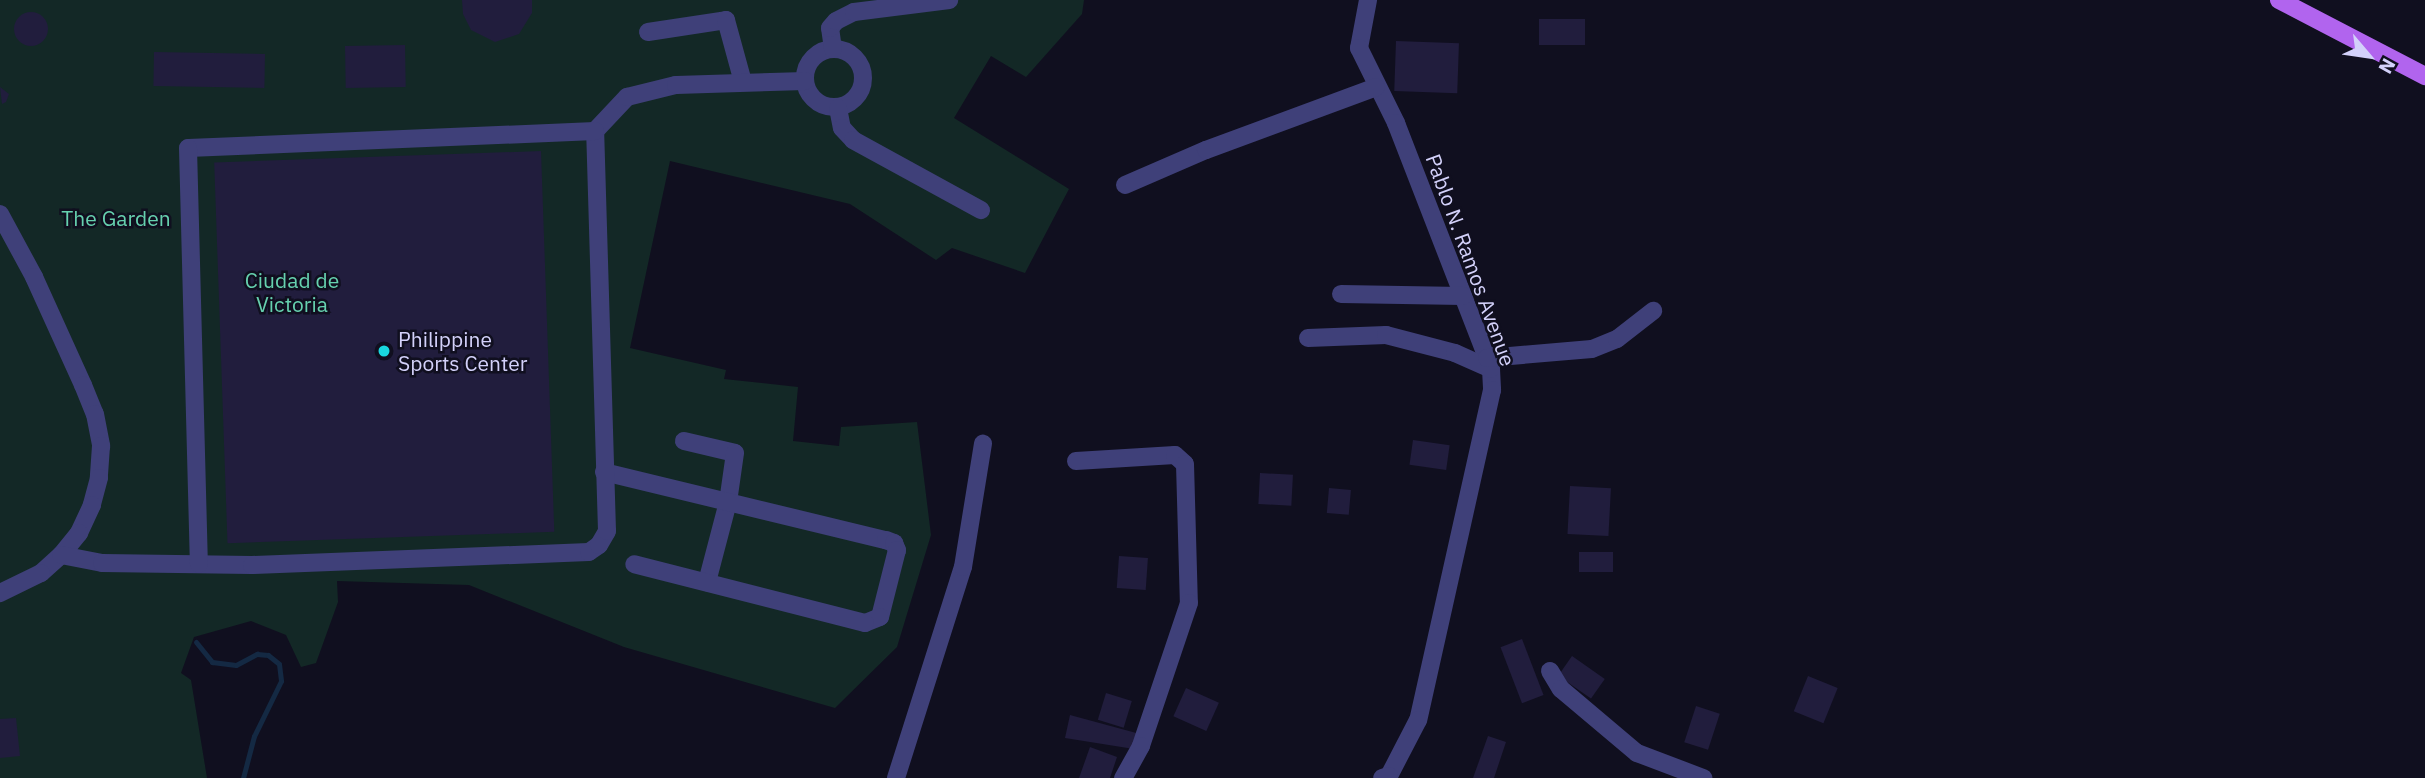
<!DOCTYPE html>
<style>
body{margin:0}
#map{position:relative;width:2425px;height:778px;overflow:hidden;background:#100f1f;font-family:"IBM Plex Sans",sans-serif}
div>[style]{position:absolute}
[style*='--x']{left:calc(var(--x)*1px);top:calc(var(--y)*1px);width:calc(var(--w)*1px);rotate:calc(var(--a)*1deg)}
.green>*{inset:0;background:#132826}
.stream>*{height:5px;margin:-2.5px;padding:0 2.5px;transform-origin:2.5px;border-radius:2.5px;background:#142943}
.building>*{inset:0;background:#211d3d;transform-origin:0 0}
.round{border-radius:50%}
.minor>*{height:18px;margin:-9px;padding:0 9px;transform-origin:9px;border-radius:9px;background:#3f4079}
.minor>.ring{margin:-9px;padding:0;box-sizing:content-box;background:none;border:18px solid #3f4079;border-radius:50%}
.major>*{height:18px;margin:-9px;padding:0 9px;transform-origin:9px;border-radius:9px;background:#b164ee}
.dots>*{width:19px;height:19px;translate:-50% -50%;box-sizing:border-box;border:4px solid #100f1f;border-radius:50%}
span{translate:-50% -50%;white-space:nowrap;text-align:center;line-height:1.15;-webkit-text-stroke:5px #100f1f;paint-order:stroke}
.park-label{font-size:21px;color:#66d1af}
.street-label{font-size:21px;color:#d3d1fa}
.poi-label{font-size:21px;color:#d3d1fa}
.left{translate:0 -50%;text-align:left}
.north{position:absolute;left:2334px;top:21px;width:70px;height:70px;-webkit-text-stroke:5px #100f1f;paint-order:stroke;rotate:119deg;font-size:19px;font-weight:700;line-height:28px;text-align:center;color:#d3d1fa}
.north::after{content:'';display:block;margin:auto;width:24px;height:32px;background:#d3d1fa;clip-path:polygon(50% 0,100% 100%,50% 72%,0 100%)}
</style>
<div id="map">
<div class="green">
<div style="clip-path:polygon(0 0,1084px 0,1082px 14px,1026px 77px,991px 56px,954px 118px,1069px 189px,1025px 273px,952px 248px,936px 260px,850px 204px,670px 161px,630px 348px,726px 370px,724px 379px,798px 387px,793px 441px,839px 446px,841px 427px,917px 422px,931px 535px,897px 647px,835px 708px,624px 647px,469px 585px,337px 581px,338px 602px,316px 663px,301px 667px,286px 635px,251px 621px,194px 637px,181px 673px,191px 680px,207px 778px,0 778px)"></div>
</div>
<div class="stream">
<div style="--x:196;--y:642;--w:26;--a:51"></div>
<div style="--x:212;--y:662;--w:24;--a:7"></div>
<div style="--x:236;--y:665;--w:24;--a:-28"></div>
<div style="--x:257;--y:654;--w:11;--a:5"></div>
<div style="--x:268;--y:655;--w:14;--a:39"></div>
<div style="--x:279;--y:664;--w:17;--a:83"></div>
<div style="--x:281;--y:681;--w:61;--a:116.1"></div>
<div style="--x:254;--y:736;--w:43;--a:104.7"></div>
</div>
<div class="building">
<div style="clip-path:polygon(462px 0,532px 0,532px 13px,519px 34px,495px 42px,471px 30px,463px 14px)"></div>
<div class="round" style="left:14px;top:12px;width:34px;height:34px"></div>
<div style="left:1585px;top:19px;width:26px;height:46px;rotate:90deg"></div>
<div style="left:1396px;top:41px;width:63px;height:50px;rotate:2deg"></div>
<div style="left:405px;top:45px;width:42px;height:60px;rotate:89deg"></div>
<div style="left:154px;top:52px;width:111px;height:34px;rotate:1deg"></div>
<div style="clip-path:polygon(0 87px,9px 94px,6px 102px,2px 104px)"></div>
<div style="left:541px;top:151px;width:381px;height:327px;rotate:88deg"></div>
<div style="left:1413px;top:440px;width:37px;height:25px;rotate:8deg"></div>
<div style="left:1260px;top:473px;width:33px;height:31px;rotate:3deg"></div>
<div style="left:1570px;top:486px;width:41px;height:48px;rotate:3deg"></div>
<div style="left:1329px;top:488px;width:22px;height:25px;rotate:5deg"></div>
<div style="left:1579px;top:552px;width:34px;height:20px"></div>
<div style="left:1119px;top:556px;width:29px;height:32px;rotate:4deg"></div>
<div style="left:1522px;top:639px;width:60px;height:23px;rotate:69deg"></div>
<div style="left:1572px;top:656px;width:40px;height:24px;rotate:35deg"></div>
<div style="left:1808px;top:676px;width:32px;height:38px;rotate:22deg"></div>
<div style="left:1186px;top:688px;width:36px;height:31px;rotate:24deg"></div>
<div style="left:1106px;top:693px;width:27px;height:28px;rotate:17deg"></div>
<div style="left:1696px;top:706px;width:25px;height:38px;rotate:18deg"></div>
<div style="clip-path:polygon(1070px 715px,1140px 734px,1134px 749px,1065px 738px)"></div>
<div style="clip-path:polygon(16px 718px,20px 756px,0 758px,0 719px)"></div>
<div style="clip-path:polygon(1488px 736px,1506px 742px,1494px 778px,1473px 778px)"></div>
<div style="clip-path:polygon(1090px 747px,1117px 757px,1110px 778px,1079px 778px)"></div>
</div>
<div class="minor">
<div style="--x:1368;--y:0;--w:49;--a:100.6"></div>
<div style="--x:1359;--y:48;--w:84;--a:63.7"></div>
<div style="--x:1396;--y:123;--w:252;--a:68.8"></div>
<div style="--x:1487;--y:358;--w:12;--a:70"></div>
<div style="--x:1491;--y:369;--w:21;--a:87"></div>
<div style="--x:1492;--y:390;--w:338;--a:102.6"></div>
<div style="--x:1418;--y:720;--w:63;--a:117.4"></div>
<div style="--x:1389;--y:776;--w:7;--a:164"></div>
<div style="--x:648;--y:32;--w:79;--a:-8.7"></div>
<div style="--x:726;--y:20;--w:64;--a:74.7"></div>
<div class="ring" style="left:805px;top:49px;width:40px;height:40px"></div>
<div style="--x:833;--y:49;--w:21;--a:-98"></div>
<div style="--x:830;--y:28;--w:9;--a:-49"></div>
<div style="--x:836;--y:21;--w:20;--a:-27"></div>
<div style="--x:854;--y:12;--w:96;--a:-7.2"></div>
<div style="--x:838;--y:108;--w:20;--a:79"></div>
<div style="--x:842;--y:128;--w:16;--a:47"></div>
<div style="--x:853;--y:140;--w:146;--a:28.7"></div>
<div style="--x:595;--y:131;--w:47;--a:-46.7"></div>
<div style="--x:627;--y:97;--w:50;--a:-13.8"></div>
<div style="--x:676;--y:85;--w:129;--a:-1.8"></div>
<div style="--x:1125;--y:185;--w:88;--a:-23.4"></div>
<div style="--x:1206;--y:150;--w:181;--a:-20.3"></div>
<div style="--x:0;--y:214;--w:72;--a:61.6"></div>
<div style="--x:34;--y:277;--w:119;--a:65.6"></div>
<div style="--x:83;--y:385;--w:31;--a:68"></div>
<div style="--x:95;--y:414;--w:33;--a:79"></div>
<div style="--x:101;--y:446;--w:32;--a:94"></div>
<div style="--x:99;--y:478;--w:28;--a:105"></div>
<div style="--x:92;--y:505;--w:31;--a:115"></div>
<div style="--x:79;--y:533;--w:28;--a:129"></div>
<div style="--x:61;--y:555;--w:27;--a:138"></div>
<div style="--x:41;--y:573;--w:46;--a:154"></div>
<div style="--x:1341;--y:294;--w:122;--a:0.9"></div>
<div style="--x:1308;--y:338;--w:78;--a:-2.2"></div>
<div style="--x:1386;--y:335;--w:71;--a:14.6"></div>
<div style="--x:1455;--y:353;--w:39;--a:24"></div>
<div style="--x:1487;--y:358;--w:105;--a:-4.9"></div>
<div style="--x:1592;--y:349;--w:27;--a:-22"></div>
<div style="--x:1617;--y:339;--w:46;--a:-37.9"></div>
<div style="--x:684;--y:441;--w:52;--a:13.2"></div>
<div style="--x:735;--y:453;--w:49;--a:98.1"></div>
<div style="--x:728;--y:502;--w:83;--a:104.7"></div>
<div style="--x:1076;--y:461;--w:99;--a:-3.5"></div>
<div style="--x:1175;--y:455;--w:13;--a:42"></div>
<div style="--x:1185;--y:464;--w:139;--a:88.4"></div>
<div style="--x:1189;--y:603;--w:151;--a:108.6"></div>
<div style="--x:1141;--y:746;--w:37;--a:119"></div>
<div style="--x:604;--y:472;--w:290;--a:13.6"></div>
<div style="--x:886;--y:540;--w:9;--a:21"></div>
<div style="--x:894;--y:543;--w:8;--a:67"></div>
<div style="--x:897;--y:550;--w:69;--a:104.2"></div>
<div style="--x:880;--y:617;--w:16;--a:158"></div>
<div style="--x:865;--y:623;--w:238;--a:-165.7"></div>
<div style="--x:61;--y:555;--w:42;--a:11"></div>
<div style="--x:102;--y:563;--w:150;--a:0.8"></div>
<div style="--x:252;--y:565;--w:337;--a:-2.2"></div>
<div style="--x:589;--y:552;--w:12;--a:-35"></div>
<div style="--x:599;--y:545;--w:16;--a:-60"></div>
<div style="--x:607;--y:531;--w:400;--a:-91.7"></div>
<div style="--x:595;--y:131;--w:407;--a:177.6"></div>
<div style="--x:188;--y:148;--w:416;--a:88.5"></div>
<div style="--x:1550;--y:671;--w:21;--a:59"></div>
<div style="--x:1561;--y:689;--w:99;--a:40.1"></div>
<div style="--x:1637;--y:753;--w:71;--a:20.7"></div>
<div style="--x:896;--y:778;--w:221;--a:-72.4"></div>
<div style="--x:963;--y:567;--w:125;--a:-80.8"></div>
</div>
<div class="major">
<div style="--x:2279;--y:0;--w:165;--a:27.5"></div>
</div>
<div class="dots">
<div style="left:384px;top:351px;background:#19d8df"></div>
</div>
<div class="park-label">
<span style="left:116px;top:218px">The Garden</span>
<span style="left:292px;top:292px">Ciudad de<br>Victoria</span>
</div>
<div class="street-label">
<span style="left:1471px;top:260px;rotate:70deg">Pablo N. Ramos Avenue</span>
</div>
<div class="poi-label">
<span class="left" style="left:398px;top:351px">Philippine<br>Sports Center</span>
</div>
<div class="north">N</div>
</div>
